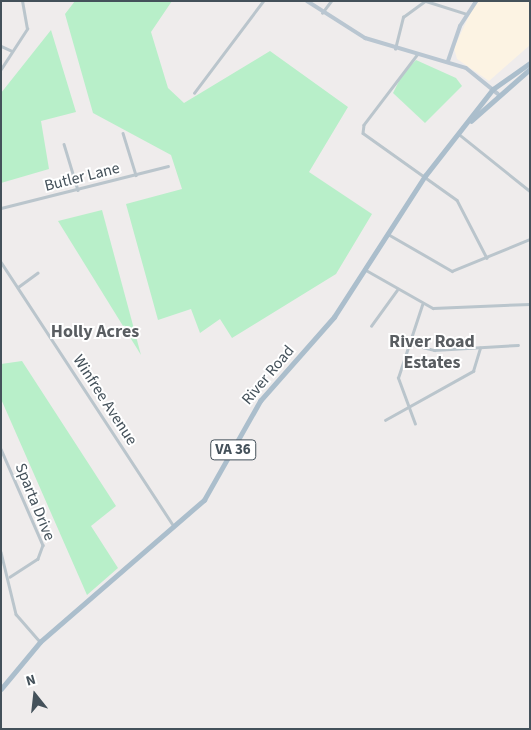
<!DOCTYPE html>
<style>
body{margin:0}
#map{position:relative;width:531px;height:730px;overflow:hidden;background:#efecec;font-family:"Source Sans 3",sans-serif}
div>[style]{position:absolute}
[style*='--x']{left:calc(var(--x)*1px);top:calc(var(--y)*1px);width:calc(var(--w)*1px);rotate:calc(var(--a)*1deg)}
.commercial>*{inset:0;background:#fcf3e3}
.green>*{inset:0;background:#b8efc9}
.street>*{height:2.5px;margin:-1.25px;padding:0 1.25px;transform-origin:1.25px;border-radius:1.25px;background:#bac5cc}
.secondary>*{height:4px;margin:-2px;padding:0 2px;transform-origin:2px;border-radius:2px;background:#b9c6d1}
.primary>*{height:4.5px;margin:-2.25px;padding:0 2.25px;transform-origin:2.25px;border-radius:2.25px;background:#abbecc}
span{translate:-50% -50%;white-space:nowrap;text-align:center;line-height:1.15;-webkit-text-stroke:4px #fff;paint-order:stroke}
.shield-label span{padding:1px 4px;background:#fff;border:1px solid;border-radius:4px;-webkit-text-stroke-width:0}
.shield-label{font-size:15px;color:#44515a;font-weight:700}
.street-label{font-size:16px;color:#44515a}
.neighbourhood-label{font-size:18px;color:#595d61;font-weight:700}
.frame{position:absolute;inset:0;border:2px solid #44515a;pointer-events:none}
.north{position:absolute;left:10px;top:670px;width:50px;height:50px;-webkit-text-stroke:4px #fff;paint-order:stroke;rotate:344deg;font-size:14px;font-weight:700;line-height:20px;text-align:center;color:#44515a}
.north::after{content:'';display:block;margin:auto;width:18px;height:22px;background:#44515a;clip-path:polygon(50% 0,100% 100%,50% 72%,0 100%)}
</style>
<div id="map">
<div class="commercial">
<div style="clip-path:polygon(476px 1px,530px 1px,530px 45px,489px 81px,457px 59px,454px 48px)"></div>
</div>
<div class="green">
<div style="clip-path:polygon(75px 1px,172px 1px,151px 32px,168px 88px,184px 103px,270px 51px,348px 107px,309px 172px,372px 214px,336px 274px,232px 338px,220px 319px,200px 333px,191px 309px,158px 320px,126px 204px,182px 189px,171px 155px,93px 113px,65px 14px)"></div>
<div style="clip-path:polygon(51px 30px,76px 112px,41px 121px,49px 169px,1px 183px,1px 93px)"></div>
<div style="clip-path:polygon(416px 60px,456px 78px,462px 86px,425px 123px,393px 93px,403px 73px)"></div>
<div style="clip-path:polygon(102px 210px,141px 355px,58px 221px)"></div>
<div style="clip-path:polygon(22px 361px,116px 506px,91px 526px,118px 568px,87px 595px,1px 399px,1px 364px)"></div>
</div>
<div class="street">
<div style="--x:426;--y:1;--w:43;--a:17.6"></div>
<div style="--x:322;--y:13;--w:15;--a:-53"></div>
<div style="--x:1;--y:46;--w:12;--a:24"></div>
<div style="--x:395;--y:49;--w:33;--a:-76"></div>
<div style="--x:403;--y:17;--w:27;--a:-36"></div>
<div style="--x:418;--y:54;--w:89;--a:127.3"></div>
<div style="--x:364;--y:125;--w:8;--a:97"></div>
<div style="--x:363;--y:133;--w:115;--a:35.5"></div>
<div style="--x:457;--y:200;--w:65;--a:62.7"></div>
<div style="--x:1;--y:69;--w:48;--a:-57"></div>
<div style="--x:27;--y:29;--w:28;--a:-100"></div>
<div style="--x:194;--y:93;--w:115;--a:-53.1"></div>
<div style="--x:123;--y:133;--w:44;--a:72.8"></div>
<div style="--x:460;--y:135;--w:90;--a:38.7"></div>
<div style="--x:64;--y:144;--w:48;--a:73.1"></div>
<div style="--x:1;--y:208;--w:172;--a:-14.1"></div>
<div style="--x:388;--y:234;--w:74;--a:30"></div>
<div style="--x:452;--y:271;--w:84;--a:-22.3"></div>
<div style="--x:1;--y:262;--w:316;--a:56.8"></div>
<div style="--x:366;--y:270;--w:77;--a:29.6"></div>
<div style="--x:433;--y:308;--w:97;--a:-2.4"></div>
<div style="--x:18;--y:287;--w:24;--a:-36"></div>
<div style="--x:371;--y:326;--w:44;--a:-54.2"></div>
<div style="--x:410;--y:344;--w:25;--a:14"></div>
<div style="--x:434;--y:350;--w:84;--a:-3.4"></div>
<div style="--x:385;--y:420;--w:101;--a:-29.1"></div>
<div style="--x:473;--y:371;--w:24;--a:-73"></div>
<div style="--x:415;--y:424;--w:49;--a:-110.3"></div>
<div style="--x:398;--y:378;--w:77;--a:-71.8"></div>
<div style="--x:1;--y:449;--w:105;--a:66.4"></div>
<div style="--x:43;--y:545;--w:15;--a:110"></div>
<div style="--x:38;--y:559;--w:33;--a:147"></div>
<div style="--x:1;--y:552;--w:64;--a:76.4"></div>
<div style="--x:16;--y:614;--w:37;--a:49"></div>
</div>
<div class="secondary">
<div style="--x:307;--y:1;--w:69;--a:32.5"></div>
<div style="--x:365;--y:38;--w:105;--a:16.5"></div>
<div style="--x:466;--y:68;--w:41;--a:39.1"></div>
<div style="--x:448;--y:61;--w:37;--a:-71"></div>
<div style="--x:460;--y:26;--w:30;--a:-57"></div>
</div>
<div class="primary">
<div style="--x:471;--y:121;--w:79;--a:-41.4"></div>
<div style="--x:1;--y:689;--w:61;--a:-50.3"></div>
<div style="--x:40;--y:642;--w:217;--a:-40.9"></div>
<div style="--x:204;--y:500;--w:114;--a:-60.5"></div>
<div style="--x:260;--y:401;--w:112;--a:-48.6"></div>
<div style="--x:334;--y:317;--w:168;--a:-57.2"></div>
<div style="--x:425;--y:176;--w:110;--a:-52"></div>
<div style="--x:493;--y:89;--w:45;--a:-35.1"></div>
</div>
<div class="shield-label">
<span style="left:233px;top:450px">VA 36</span>
</div>
<div class="street-label">
<span style="left:82px;top:177px;rotate:-14deg">Butler Lane</span>
<span style="left:268px;top:375px;rotate:-50deg">River Road</span>
<span style="left:105px;top:400px;rotate:57deg">Winfree Avenue</span>
<span style="left:35px;top:502px;rotate:68deg">Sparta Drive</span>
</div>
<div class="neighbourhood-label">
<span style="left:95px;top:332px">Holly Acres</span>
<span style="left:432px;top:353px">River Road<br>Estates</span>
</div>
<div class="frame"></div>
<div class="north">N</div>
</div>
